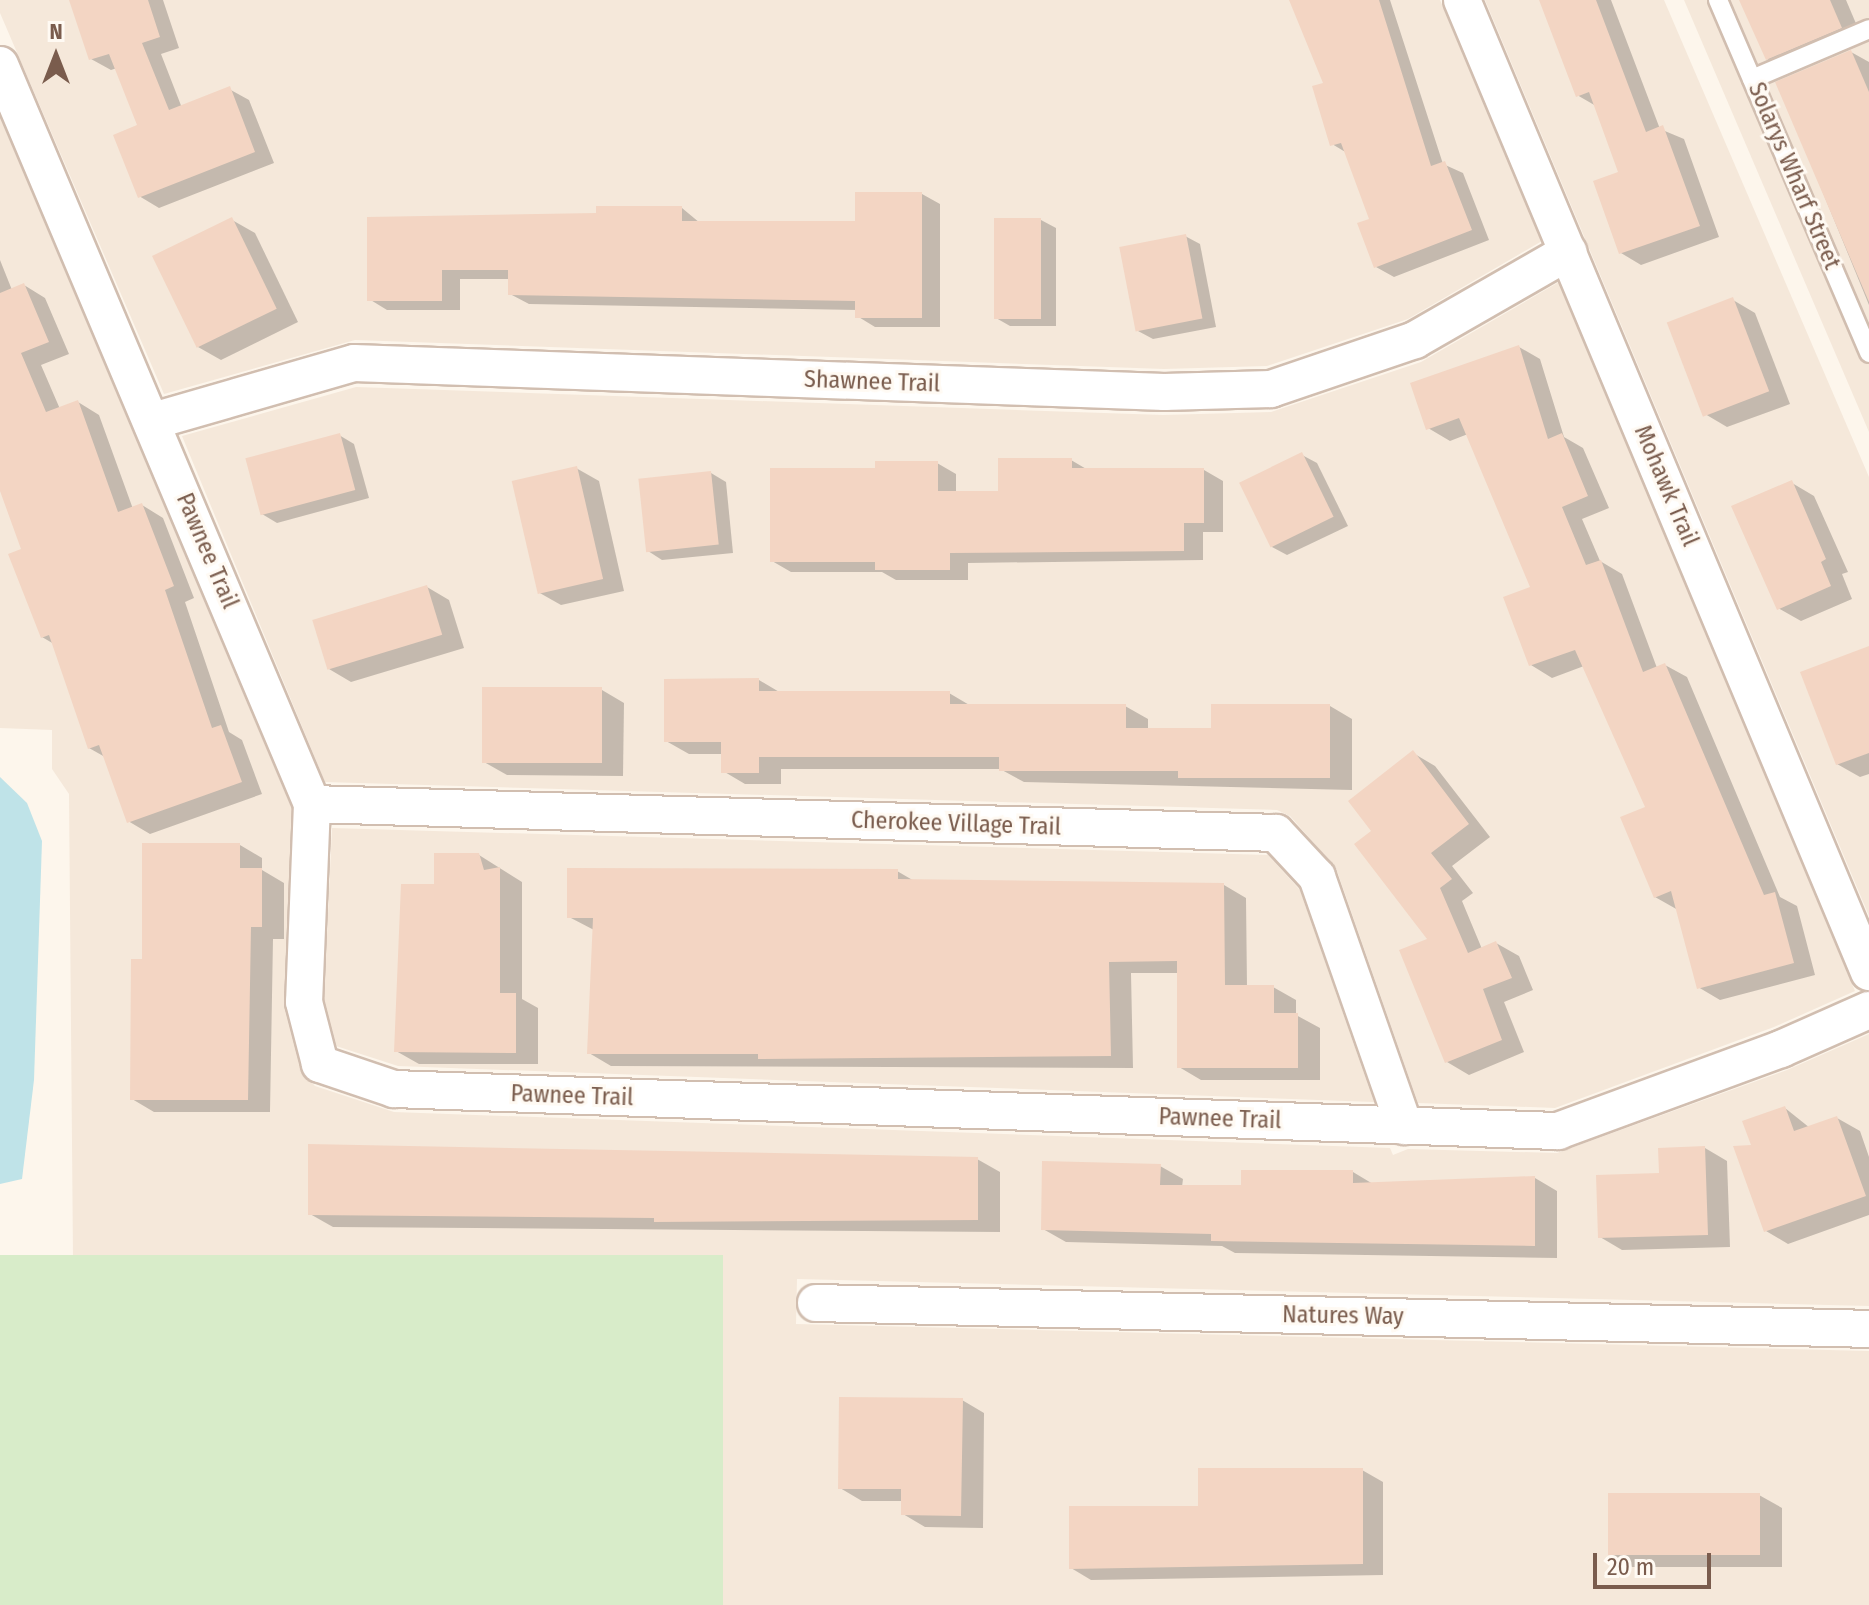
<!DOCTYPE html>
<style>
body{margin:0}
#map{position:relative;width:1869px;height:1605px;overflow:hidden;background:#fdf6ec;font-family:"Fira Sans Condensed",sans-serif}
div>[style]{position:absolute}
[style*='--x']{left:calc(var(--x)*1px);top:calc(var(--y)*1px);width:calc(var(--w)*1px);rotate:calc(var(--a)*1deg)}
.residential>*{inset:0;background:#f5e8da}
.green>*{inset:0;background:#d8ecc9;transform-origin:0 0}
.water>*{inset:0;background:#bfe3e8}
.shadow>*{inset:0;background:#0003}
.building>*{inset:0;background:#f3d5c3;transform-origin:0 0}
.roads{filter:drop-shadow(2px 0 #d1beb0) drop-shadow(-2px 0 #d1beb0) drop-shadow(0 2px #d1beb0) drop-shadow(0 -2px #d1beb0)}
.lane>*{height:18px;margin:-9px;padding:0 9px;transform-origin:9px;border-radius:9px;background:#fff}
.street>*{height:36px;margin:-18px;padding:0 18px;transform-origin:18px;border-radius:18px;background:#fff}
span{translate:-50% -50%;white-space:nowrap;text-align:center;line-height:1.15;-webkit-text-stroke:6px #fffaf3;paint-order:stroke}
.street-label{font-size:24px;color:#7a5c4d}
.north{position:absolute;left:16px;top:16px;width:80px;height:80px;-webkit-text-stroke:6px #fffaf3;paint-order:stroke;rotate:0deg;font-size:22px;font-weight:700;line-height:32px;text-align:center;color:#7a5c4d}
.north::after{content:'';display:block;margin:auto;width:28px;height:36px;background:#7a5c4d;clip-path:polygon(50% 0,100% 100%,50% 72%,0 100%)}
.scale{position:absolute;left:1593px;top:1553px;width:118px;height:36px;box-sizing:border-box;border:4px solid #7a5c4d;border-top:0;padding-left:10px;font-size:24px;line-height:28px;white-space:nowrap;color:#7a5c4d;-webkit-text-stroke:6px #fffaf3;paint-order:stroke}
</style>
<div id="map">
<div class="residential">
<div style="clip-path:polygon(0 0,1440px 0,1542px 241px,1408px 319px,1267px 366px,1164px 369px,355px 340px,164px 394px,0 13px)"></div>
<div style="clip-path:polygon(1485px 0,1664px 0,1869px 477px,1869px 916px)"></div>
<div style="clip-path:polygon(1684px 0,1869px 0,1869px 432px)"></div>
<div style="clip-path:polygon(0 117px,292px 809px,284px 1000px,301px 1071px,315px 1086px,394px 1112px,1390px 1148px,1393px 1155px,1408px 1149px,1557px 1153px,1787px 1070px,1869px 1034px,1869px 1306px,797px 1279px,796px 1324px,1869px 1351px,1869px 1605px,705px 1605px,723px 1257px,73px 1258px,69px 794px,52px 769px,52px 730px,0 728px)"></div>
<div style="clip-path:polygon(1559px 282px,1855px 991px,1774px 1027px,1555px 1108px,1418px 1103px,1336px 868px,1290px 816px,1277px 810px,325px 782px,182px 436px,356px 387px,1163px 415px,1271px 412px,1421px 362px)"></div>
<div style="clip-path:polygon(332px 828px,1268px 855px,1300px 890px,1374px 1102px,398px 1066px,336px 1046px,324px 999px)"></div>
</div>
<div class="green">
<div style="left:0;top:1255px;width:723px;height:350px"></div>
</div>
<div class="water">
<div style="clip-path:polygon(0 777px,27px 803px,42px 841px,34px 1080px,22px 1179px,0 1184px)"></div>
</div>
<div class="shadow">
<div style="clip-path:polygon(71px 0,163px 0,179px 48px,161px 54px,182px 108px,229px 89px,249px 100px,274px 163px,159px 208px,139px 196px,140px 127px,117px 68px,111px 70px,91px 59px)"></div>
<div style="clip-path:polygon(1291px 0,1390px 0,1443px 164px,1463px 173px,1489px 240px,1394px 277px,1376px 267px,1372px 220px,1347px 153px,1332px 144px,1326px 84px)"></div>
<div style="clip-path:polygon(1541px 0,1611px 0,1660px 129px,1684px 139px,1719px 237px,1641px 265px,1621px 253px,1620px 174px,1596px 106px,1577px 95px)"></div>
<div style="clip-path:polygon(1742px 0,1846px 0,1863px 40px,1790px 72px,1767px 59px)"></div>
<div style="clip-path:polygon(1851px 52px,1869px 62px,1869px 305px,1778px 83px)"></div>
<div style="clip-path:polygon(922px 194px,940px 204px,940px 327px,875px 327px,857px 316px,857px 310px,529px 304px,510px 294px,510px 279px,460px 279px,460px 310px,387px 310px,369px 299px,369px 219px,598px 215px,682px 208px,700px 223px,857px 223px)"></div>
<div style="clip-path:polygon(232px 220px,255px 233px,298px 322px,221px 360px,198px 347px)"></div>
<div style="clip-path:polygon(1041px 220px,1056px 228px,1056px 326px,1010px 326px,996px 318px)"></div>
<div style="clip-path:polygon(1185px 236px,1200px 244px,1216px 327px,1153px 339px,1138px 331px)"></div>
<div style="clip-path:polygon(0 260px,12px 290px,24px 285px,45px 298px,69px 354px,41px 365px,60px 409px,78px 402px,99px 415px,133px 509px,142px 505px,163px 518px,194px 598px,185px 602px,229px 732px,242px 740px,262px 794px,150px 834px,128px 821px,105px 757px,89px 748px,54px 644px,42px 637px,24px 551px,0 489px)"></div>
<div style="clip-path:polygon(1733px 300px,1755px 313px,1790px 404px,1727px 427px,1705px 414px)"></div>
<div style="clip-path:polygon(1519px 347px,1540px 359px,1564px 437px,1583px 448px,1609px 508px,1582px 519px,1600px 561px,1622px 574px,1657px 668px,1665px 665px,1687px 677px,1780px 897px,1797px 906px,1815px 975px,1720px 1000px,1698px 987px,1678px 910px,1655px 897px,1648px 808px,1584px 666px,1552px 678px,1531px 665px,1532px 588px,1468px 434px,1450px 441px,1428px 428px)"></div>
<div style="clip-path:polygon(339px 435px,354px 444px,369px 498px,277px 523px,262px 514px)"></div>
<div style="clip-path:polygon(1302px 455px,1317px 463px,1348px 526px,1287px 555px,1272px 547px)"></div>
<div style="clip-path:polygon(1071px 460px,1088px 470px,1204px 470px,1223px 481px,1223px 532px,1203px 532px,1203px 560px,968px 563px,968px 580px,896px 580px,882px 572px,791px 572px,772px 561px,877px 470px,937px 463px,956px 474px,956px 493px,1000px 493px)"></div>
<div style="clip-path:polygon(576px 468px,599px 481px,624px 591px,561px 605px,538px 592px)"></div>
<div style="clip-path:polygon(711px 473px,726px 482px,733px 553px,662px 560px,648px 551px)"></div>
<div style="clip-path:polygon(1792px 483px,1814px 496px,1848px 572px,1842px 574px,1852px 599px,1801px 621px,1778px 608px)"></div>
<div style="clip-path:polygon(427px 587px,449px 600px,464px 648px,351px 682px,329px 669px)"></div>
<div style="clip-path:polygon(1869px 648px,1869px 774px,1860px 777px,1837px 764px)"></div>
<div style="clip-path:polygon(759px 680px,781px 693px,949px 693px,971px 706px,1125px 706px,1148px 719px,1148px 730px,1213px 730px,1330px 706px,1352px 719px,1352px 790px,1024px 782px,1000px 769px,781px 769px,781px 784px,745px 784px,723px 771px,723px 754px,689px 754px,666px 741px)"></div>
<div style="clip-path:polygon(602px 690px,624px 703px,623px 776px,507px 775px,484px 762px)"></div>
<div style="clip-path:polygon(1413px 753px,1435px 766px,1490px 837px,1452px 866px,1473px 893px,1462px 901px,1482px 949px,1496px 943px,1519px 956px,1533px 990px,1504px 1002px,1524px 1052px,1469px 1075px,1447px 1062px,1430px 940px,1374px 832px)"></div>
<div style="clip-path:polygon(240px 845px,262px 858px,262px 870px,284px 883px,284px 939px,273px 939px,270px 1112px,154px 1112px,132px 1099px,144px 961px)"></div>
<div style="clip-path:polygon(479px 855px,522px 882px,522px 999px,538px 1008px,538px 1064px,419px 1064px,396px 1051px,436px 886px)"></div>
<div style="clip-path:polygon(897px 871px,916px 882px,1224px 885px,1246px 898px,1247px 987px,1273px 987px,1296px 1000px,1296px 1015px,1320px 1028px,1320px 1080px,1201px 1080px,1179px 1067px,1179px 973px,1131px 973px,1133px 1068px,611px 1066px,589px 1053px,594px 930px,569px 917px)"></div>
<div style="clip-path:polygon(1785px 1108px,1810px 1128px,1837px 1118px,1860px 1131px,1869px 1157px,1869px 1215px,1788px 1244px,1766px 1231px,1754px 1147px)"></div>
<div style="clip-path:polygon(1705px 1148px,1727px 1161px,1730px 1247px,1622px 1250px,1600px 1237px,1662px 1175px)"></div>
<div style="clip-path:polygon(977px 1159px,1000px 1172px,1000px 1232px,333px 1227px,310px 1214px)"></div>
<div style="clip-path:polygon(1160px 1166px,1183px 1179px,1182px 1187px,1243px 1187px,1353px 1172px,1373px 1184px,1535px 1178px,1557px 1191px,1557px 1258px,1235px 1253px,1222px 1246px,1066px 1242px,1043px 1229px)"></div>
<div style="clip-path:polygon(962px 1400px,984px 1413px,983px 1528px,925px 1527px,903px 1514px,903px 1501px,862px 1501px,840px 1488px)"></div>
<div style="clip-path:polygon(1362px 1470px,1383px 1482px,1383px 1575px,1091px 1580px,1071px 1568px,1200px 1508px)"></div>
<div style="clip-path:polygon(1759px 1495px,1782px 1508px,1782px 1567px,1632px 1567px,1610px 1554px)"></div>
</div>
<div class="building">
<div style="clip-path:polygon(69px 0,148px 0,160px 37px,142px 43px,169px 110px,230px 86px,255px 152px,138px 198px,113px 135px,137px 125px,109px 54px,89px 60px)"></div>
<div style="clip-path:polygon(1289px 0,1379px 0,1431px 166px,1445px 161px,1472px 230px,1374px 268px,1357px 223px,1369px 219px,1341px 143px,1330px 146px,1312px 86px,1323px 83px)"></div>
<div style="clip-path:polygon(1539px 0,1596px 0,1646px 132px,1663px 125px,1700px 226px,1619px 254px,1593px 181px,1618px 172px,1589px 92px,1576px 97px)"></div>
<div style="clip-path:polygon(1739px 0,1830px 0,1842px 28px,1766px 60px)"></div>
<div style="clip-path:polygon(1851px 50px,1869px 92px,1869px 302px,1775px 82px)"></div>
<div style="clip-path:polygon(855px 192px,922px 192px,922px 318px,855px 318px,855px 301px,508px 295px,508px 270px,442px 270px,442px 301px,367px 301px,367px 217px,596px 213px,596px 206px,682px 206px,682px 221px,855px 221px)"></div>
<div style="left:232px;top:217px;width:102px;height:89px;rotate:64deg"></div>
<div style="left:994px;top:218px;width:47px;height:101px"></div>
<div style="left:1186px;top:234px;width:86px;height:68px;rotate:79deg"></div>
<div style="clip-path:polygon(24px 283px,49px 342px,21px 353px,46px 412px,78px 400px,118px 512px,142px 503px,174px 586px,165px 590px,212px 728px,221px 725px,242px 782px,127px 823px,99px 745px,88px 749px,49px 635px,41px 638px,8px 554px,21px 549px,0 491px,0 293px)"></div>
<div style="left:1733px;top:297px;width:101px;height:71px;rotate:69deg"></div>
<div style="clip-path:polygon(1519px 345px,1548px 439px,1562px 433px,1588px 496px,1562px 507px,1586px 565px,1601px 560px,1643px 672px,1665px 663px,1764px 895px,1775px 892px,1794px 963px,1697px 989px,1671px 891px,1654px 898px,1620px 817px,1645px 807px,1575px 650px,1529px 666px,1503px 597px,1530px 587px,1459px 418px,1426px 430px,1410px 383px)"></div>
<div style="left:340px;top:433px;width:59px;height:98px;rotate:75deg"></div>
<div style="left:1302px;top:452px;width:72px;height:70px;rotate:64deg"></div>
<div style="clip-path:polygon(998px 458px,1072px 458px,1072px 468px,1204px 468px,1204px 523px,1184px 523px,1184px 551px,950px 553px,950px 570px,875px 570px,875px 562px,770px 562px,770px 468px,875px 468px,875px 461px,938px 461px,938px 491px,998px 491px)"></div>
<div style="left:577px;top:466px;width:116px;height:67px;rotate:77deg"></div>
<div style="left:711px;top:471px;width:74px;height:73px;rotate:84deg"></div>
<div style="clip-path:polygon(1792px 480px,1826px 559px,1821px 562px,1831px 586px,1777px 610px,1731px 506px)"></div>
<div style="left:427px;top:585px;width:52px;height:120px;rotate:73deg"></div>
<div style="clip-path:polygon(1869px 646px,1869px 753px,1836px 765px,1800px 672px)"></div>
<div style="clip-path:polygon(759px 678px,759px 691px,950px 691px,950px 704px,1126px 704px,1126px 728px,1211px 728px,1211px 704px,1330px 704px,1330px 778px,1178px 778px,1178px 771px,999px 771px,999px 757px,759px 757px,759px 773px,721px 773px,721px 742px,664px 742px,664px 679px)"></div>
<div style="left:482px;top:687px;width:120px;height:76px"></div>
<div style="clip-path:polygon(1413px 750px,1469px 824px,1431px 853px,1452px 879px,1440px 888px,1468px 953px,1496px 941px,1512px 978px,1483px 989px,1502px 1040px,1445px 1063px,1399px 950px,1427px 939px,1354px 844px,1371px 831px,1348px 801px)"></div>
<div style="clip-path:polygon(142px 843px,240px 843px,240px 868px,262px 868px,262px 927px,251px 927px,248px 1100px,130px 1100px,131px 959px,142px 959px)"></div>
<div style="clip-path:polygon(434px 853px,479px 853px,484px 870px,500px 867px,500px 993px,516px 993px,516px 1053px,394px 1052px,401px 884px,434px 884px)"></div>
<div style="clip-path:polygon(567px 868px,898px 869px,898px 879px,1224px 883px,1225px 985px,1274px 985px,1274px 1013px,1298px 1013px,1298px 1068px,1177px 1068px,1177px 961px,1109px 962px,1111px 1056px,758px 1059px,758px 1054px,587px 1054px,593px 918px,567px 918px)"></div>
<div style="clip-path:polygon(1785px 1106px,1794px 1131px,1837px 1116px,1866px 1196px,1764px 1232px,1733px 1146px,1751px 1145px,1742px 1121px)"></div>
<div style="clip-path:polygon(308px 1144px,978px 1157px,978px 1220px,654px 1222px,654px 1218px,308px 1215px)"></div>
<div style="clip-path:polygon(1705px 1146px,1708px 1235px,1598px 1238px,1596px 1175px,1659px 1173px,1658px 1148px)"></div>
<div style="clip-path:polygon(1042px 1161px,1161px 1164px,1160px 1185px,1241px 1185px,1241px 1170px,1353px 1170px,1353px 1183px,1535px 1176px,1535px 1246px,1211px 1241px,1211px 1234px,1041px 1230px)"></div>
<div style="clip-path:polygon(839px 1397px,963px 1398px,961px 1516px,901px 1515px,901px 1489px,838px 1489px)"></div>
<div style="clip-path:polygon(1198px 1468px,1363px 1468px,1363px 1564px,1069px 1569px,1069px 1506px,1198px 1506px)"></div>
<div style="left:1608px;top:1493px;width:152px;height:62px"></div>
</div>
<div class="roads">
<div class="lane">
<div style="--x:1718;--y:0;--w:384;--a:66.8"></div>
<div style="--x:1752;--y:79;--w:127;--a:-23.1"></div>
</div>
<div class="street">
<div style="--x:1462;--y:0;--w:1054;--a:67.28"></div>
<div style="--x:0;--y:65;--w:802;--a:67.11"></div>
<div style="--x:312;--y:804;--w:198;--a:92.3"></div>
<div style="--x:304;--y:1002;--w:64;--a:75.5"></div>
<div style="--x:320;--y:1064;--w:78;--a:18.7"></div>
<div style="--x:394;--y:1089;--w:1165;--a:2.07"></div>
<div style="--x:1558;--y:1131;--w:238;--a:-20.2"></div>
<div style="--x:1781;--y:1049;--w:96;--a:-23.9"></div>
<div style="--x:153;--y:421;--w:209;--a:-16.1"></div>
<div style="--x:354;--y:363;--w:811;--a:2.05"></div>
<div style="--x:1164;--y:392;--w:107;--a:-1.6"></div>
<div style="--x:1271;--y:389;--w:152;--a:-18.8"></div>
<div style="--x:1415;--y:340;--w:177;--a:-29.9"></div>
<div style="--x:312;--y:804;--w:964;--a:1.72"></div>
<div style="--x:1276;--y:833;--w:60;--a:47"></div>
<div style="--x:1317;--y:877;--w:264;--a:70.7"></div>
<div style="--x:816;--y:1303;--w:1053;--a:1.41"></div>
</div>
</div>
<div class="street-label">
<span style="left:1794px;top:176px;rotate:67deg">Solarys Wharf Street</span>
<span style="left:872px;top:382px;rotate:2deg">Shawnee Trail</span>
<span style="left:1666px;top:486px;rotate:67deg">Mohawk Trail</span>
<span style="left:207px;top:551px;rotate:67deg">Pawnee Trail</span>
<span style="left:956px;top:824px;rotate:2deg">Cherokee Village Trail</span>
<span style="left:572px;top:1096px;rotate:2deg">Pawnee Trail</span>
<span style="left:1220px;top:1119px;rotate:2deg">Pawnee Trail</span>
<span style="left:1343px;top:1316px;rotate:1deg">Natures Way</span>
</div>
<div class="north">N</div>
<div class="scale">20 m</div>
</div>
